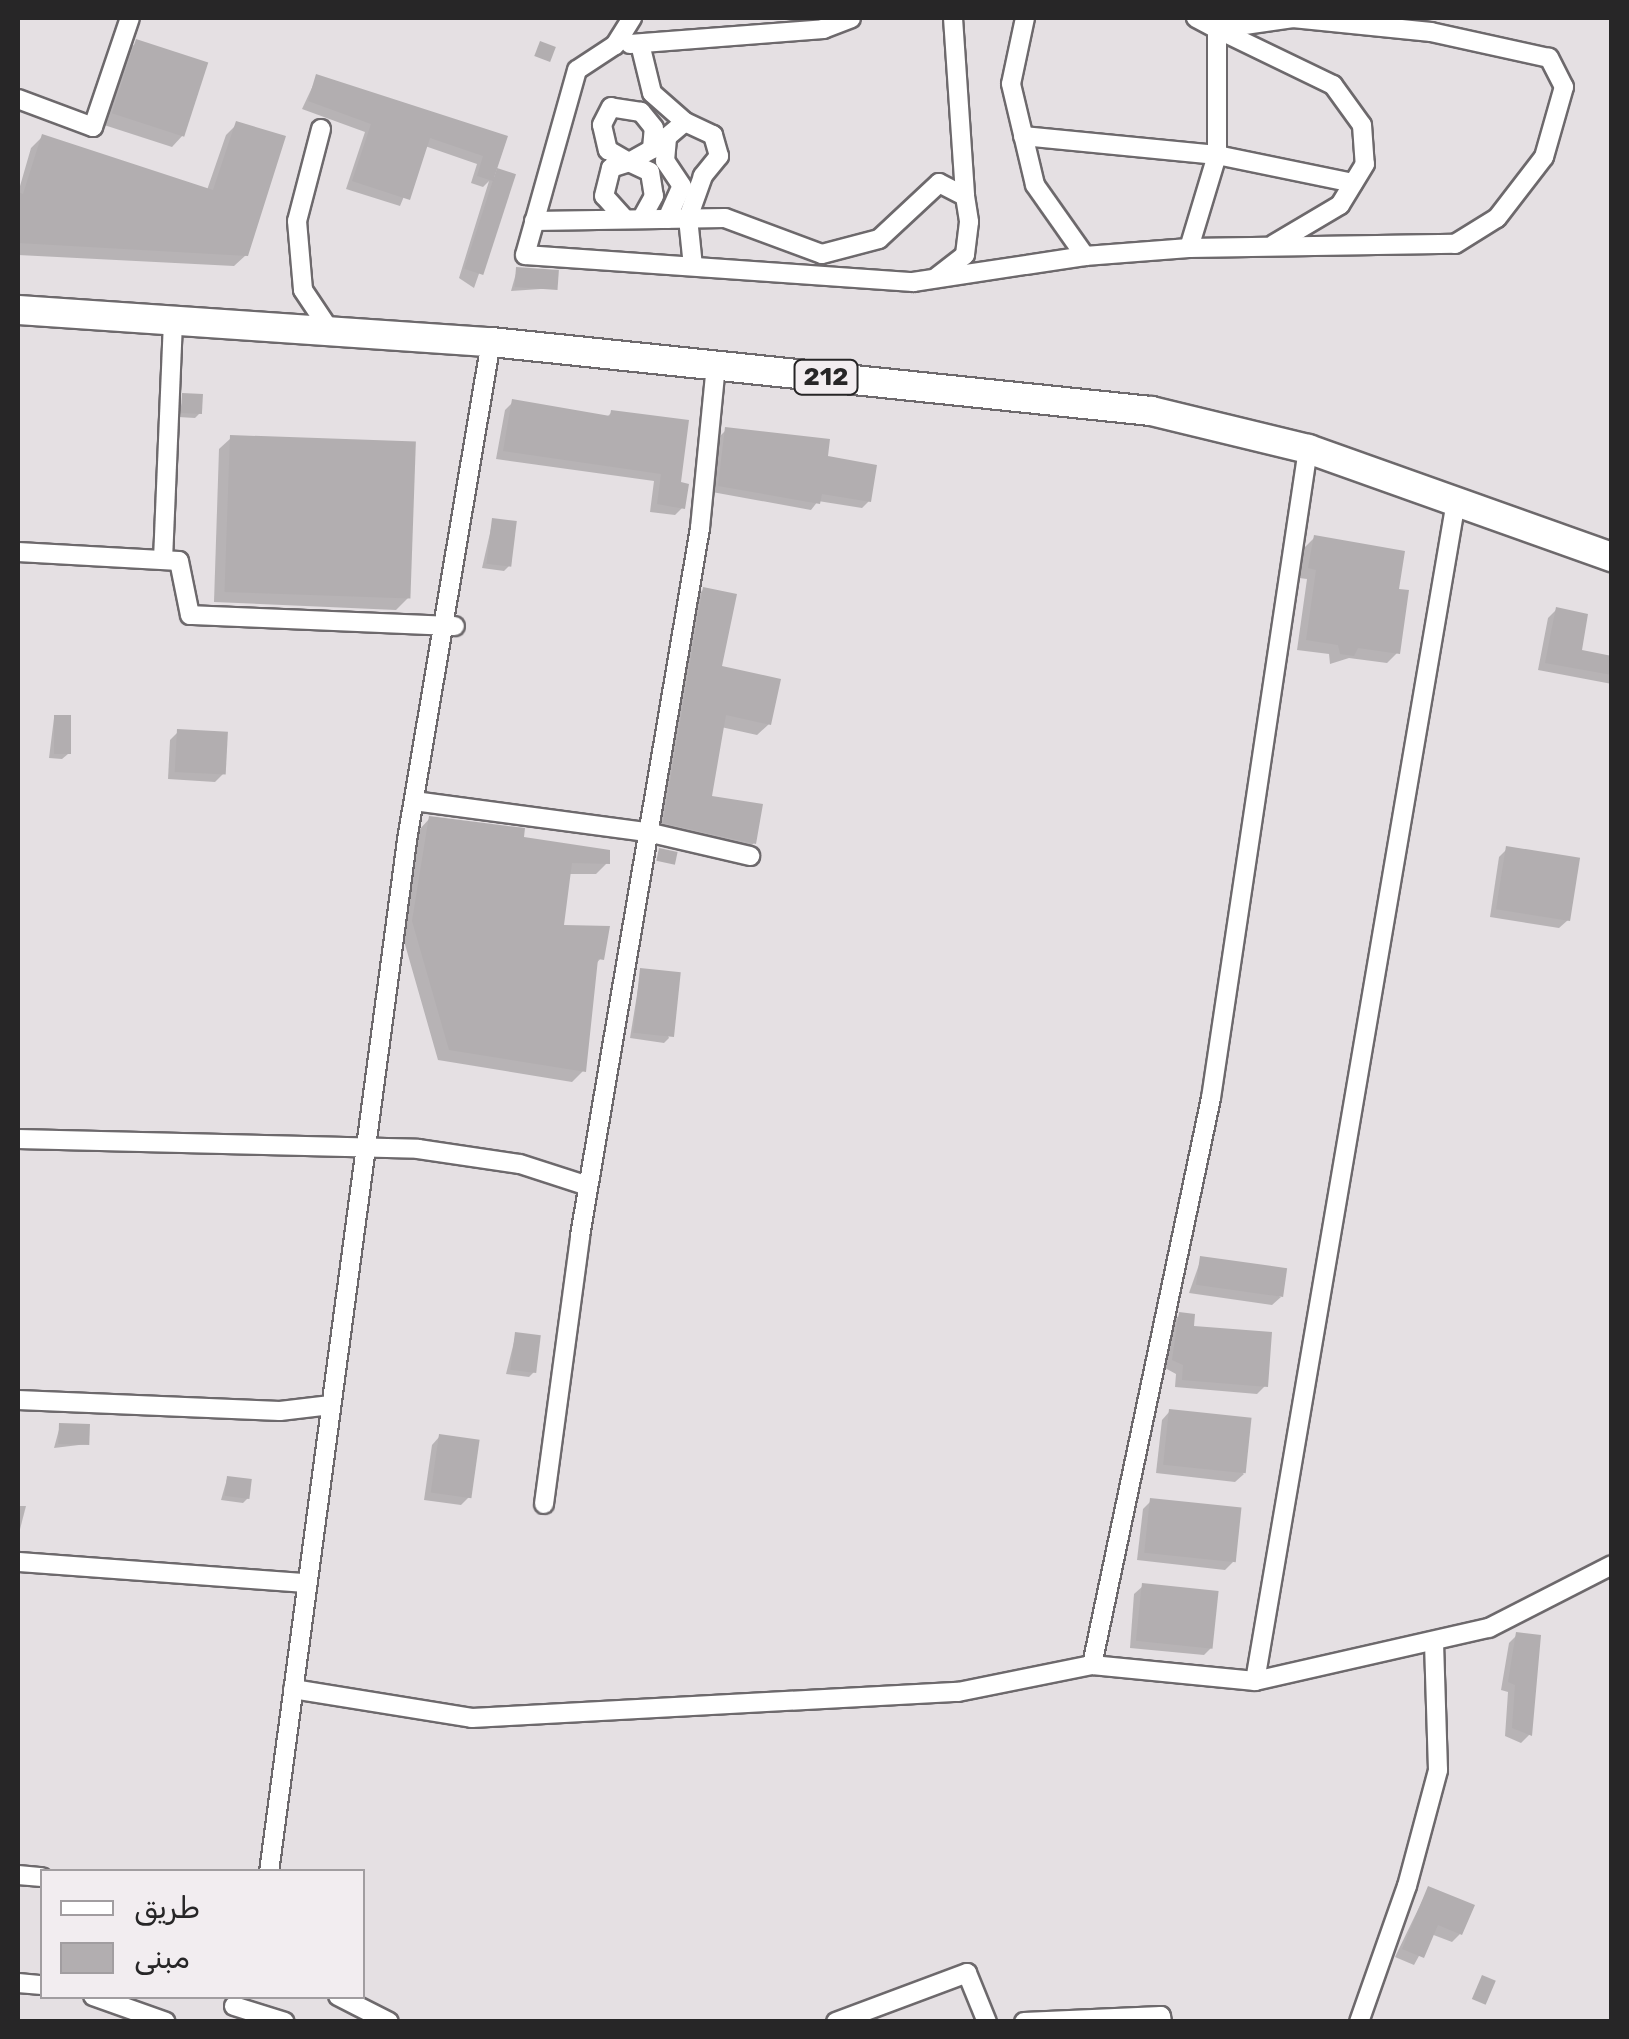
<!DOCTYPE html>
<meta charset="utf-8">
<style>
body{margin:0}
#map{position:relative;width:1629px;height:2039px;overflow:hidden;background:#e5e0e3;font-family:Rubik,Cairo,sans-serif}
div>[style]{position:absolute}
[style*='--x']{left:calc(var(--x)*1px);top:calc(var(--y)*1px);width:calc(var(--w)*1px);rotate:calc(var(--a)*1deg)}
.shadow>*{inset:0;background:#0003}
.building>*{inset:0;background:#b2aeb0;transform-origin:0 0}
.roads{filter:drop-shadow(2px 0 #6d696c) drop-shadow(-2px 0 #6d696c) drop-shadow(0 2px #6d696c) drop-shadow(0 -2px #6d696c)}
.minor>*{height:18px;margin:-9px;padding:0 9px;transform-origin:9px;border-radius:9px;background:#fff}
.primary>*{height:28px;margin:-14px;padding:0 14px;transform-origin:14px;border-radius:14px;background:#fff}
span{translate:-50% -50%;white-space:nowrap;text-align:center;line-height:1.15;-webkit-text-stroke:8px #f2edf0;paint-order:stroke}
.shield-label span{padding:2px 8px;background:#f2edf0;border:2px solid;border-radius:8px;-webkit-text-stroke-width:0}
.shield-label{font-size:25px;color:#272627;font-weight:700}
.frame{position:absolute;inset:0;border:20px solid #272627;pointer-events:none}
.legend{position:absolute;left:40px;top:1869px;width:325px;height:130px;box-sizing:border-box;background:#f2edf0;border:2px solid #a19da0;margin:0;padding:12px 18px;list-style:none;font-size:30px;color:#272627}
.legend li{display:flex;align-items:center;gap:20px;height:50px}
.legend b{width:50px;border:2px solid #a19da0}
</style>
<div id="map">
<div class="shadow">
<div style="clip-path:polygon(137px 42px,183px 135px,172px 147px,101px 124px,125px 53px)"></div>
<div style="clip-path:polygon(317px 77px,504px 138px,491px 178px,513px 176px,474px 288px,459px 278px,489px 181px,483px 187px,471px 183px,477px 164px,425px 146px,400px 206px,346px 189px,365px 132px,302px 109px)"></div>
<div style="clip-path:polygon(237px 124px,246px 255px,234px 266px,18px 255px,18px 193px,31px 148px,42px 137px,207px 190px,226px 135px)"></div>
<div style="clip-path:polygon(517px 270px,555px 288px,511px 291px)"></div>
<div style="clip-path:polygon(184px 396px,200px 413px,195px 418px,178px 417px)"></div>
<div style="clip-path:polygon(513px 402px,606px 418px,612px 412px,678px 485px,683px 507px,675px 515px,650px 512px,654px 481px,496px 459px,505px 410px)"></div>
<div style="clip-path:polygon(726px 430px,825px 459px,869px 501px,862px 508px,818px 501px,811px 510px,712px 492px,719px 437px)"></div>
<div style="clip-path:polygon(231px 438px,408px 598px,396px 610px,214px 602px,219px 449px)"></div>
<div style="clip-path:polygon(493px 520px,509px 566px,504px 571px,482px 568px)"></div>
<div style="clip-path:polygon(1314px 538px,1396px 591px,1397px 653px,1387px 663px,1349px 658px,1330px 664px,1329px 654px,1297px 650px,1307px 579px,1299px 578px,1304px 548px)"></div>
<div style="clip-path:polygon(703px 590px,719px 668px,769px 724px,757px 735px,721px 727px,709px 798px,754px 843px,742px 855px,653px 834px,692px 601px)"></div>
<div style="clip-path:polygon(1556px 610px,1579px 652px,1612px 658px,1612px 684px,1538px 670px,1548px 618px)"></div>
<div style="clip-path:polygon(54px 718px,68px 754px,62px 759px,49px 758px)"></div>
<div style="clip-path:polygon(178px 732px,223px 774px,215px 782px,168px 779px,170px 740px)"></div>
<div style="clip-path:polygon(430px 818px,607px 863px,596px 874px,568px 874px,562px 927px,601px 958px,595px 965px,583px 1071px,572px 1082px,438px 1060px,402px 934px,419px 830px)"></div>
<div style="clip-path:polygon(1507px 849px,1568px 920px,1559px 928px,1490px 917px,1499px 857px)"></div>
<div style="clip-path:polygon(641px 970px,669px 1038px,664px 1043px,630px 1038px)"></div>
<div style="clip-path:polygon(1201px 1259px,1281px 1297px,1272px 1305px,1189px 1293px)"></div>
<div style="clip-path:polygon(1180px 1315px,1192px 1328px,1265px 1386px,1257px 1394px,1175px 1387px,1176px 1374px,1165px 1368px,1171px 1323px)"></div>
<div style="clip-path:polygon(516px 1334px,534px 1372px,529px 1377px,506px 1374px)"></div>
<div style="clip-path:polygon(1170px 1411px,1244px 1474px,1235px 1482px,1156px 1473px,1162px 1420px)"></div>
<div style="clip-path:polygon(60px 1426px,87px 1444px,54px 1448px)"></div>
<div style="clip-path:polygon(440px 1436px,469px 1497px,461px 1505px,424px 1500px,432px 1445px)"></div>
<div style="clip-path:polygon(227px 1479px,248px 1498px,243px 1503px,221px 1500px)"></div>
<div style="clip-path:polygon(1151px 1501px,1233px 1562px,1225px 1570px,1137px 1560px,1143px 1509px)"></div>
<div style="clip-path:polygon(18px 1506px,26px 1506px,18px 1537px)"></div>
<div style="clip-path:polygon(1143px 1586px,1212px 1647px,1204px 1655px,1130px 1648px,1134px 1594px)"></div>
<div style="clip-path:polygon(1517px 1635px,1539px 1637px,1529px 1735px,1521px 1743px,1505px 1736px,1508px 1692px,1501px 1690px,1509px 1643px)"></div>
<div style="clip-path:polygon(1428px 1889px,1460px 1934px,1452px 1942px,1431px 1934px,1414px 1965px,1395px 1957px)"></div>
</div>
<div class="building">
<div style="left:136px;top:39px;width:76px;height:78px;rotate:18deg"></div>
<div style="left:540px;top:41px;width:17px;height:16px;rotate:21deg"></div>
<div style="clip-path:polygon(316px 74px,508px 136px,493px 181px,477px 176px,483px 156px,430px 138px,410px 200px,352px 181px,371px 124px,308px 101px)"></div>
<div style="clip-path:polygon(236px 121px,286px 136px,248px 256px,18px 243px,18px 192px,23px 194px,42px 134px,213px 190px)"></div>
<div style="left:497px;top:168px;width:20px;height:106px;rotate:18deg"></div>
<div style="left:516px;top:267px;width:43px;height:20px;rotate:4deg"></div>
<div style="left:182px;top:393px;width:21px;height:20px;rotate:3deg"></div>
<div style="clip-path:polygon(512px 399px,610px 416px,611px 410px,689px 420px,681px 482px,689px 484px,685px 509px,657px 504px,661px 474px,503px 451px)"></div>
<div style="clip-path:polygon(725px 427px,830px 439px,828px 456px,877px 465px,871px 502px,822px 494px,820px 504px,718px 486px)"></div>
<div style="left:230px;top:435px;width:186px;height:157px;rotate:2deg"></div>
<div style="left:492px;top:518px;width:25px;height:46px;rotate:7deg"></div>
<div style="clip-path:polygon(1314px 535px,1405px 551px,1399px 589px,1409px 590px,1400px 654px,1358px 648px,1354px 656px,1340px 654px,1338px 645px,1306px 640px,1316px 570px,1308px 568px)"></div>
<div style="clip-path:polygon(703px 587px,737px 594px,722px 666px,781px 679px,771px 725px,726px 715px,712px 796px,763px 804px,756px 844px,663px 823px)"></div>
<div style="clip-path:polygon(1556px 607px,1588px 614px,1582px 650px,1612px 656px,1612px 675px,1545px 663px)"></div>
<div style="left:54px;top:715px;width:17px;height:39px"></div>
<div style="left:177px;top:729px;width:51px;height:43px;rotate:3deg"></div>
<div style="clip-path:polygon(429px 816px,525px 828px,524px 837px,610px 850px,610px 864px,572px 863px,564px 925px,610px 926px,604px 960px,598px 959px,586px 1072px,449px 1050px,412px 921px)"></div>
<div style="left:1506px;top:846px;width:75px;height:64px;rotate:9deg"></div>
<div style="left:659px;top:848px;width:19px;height:13px;rotate:12deg"></div>
<div style="left:640px;top:968px;width:41px;height:65px;rotate:6deg"></div>
<div style="left:1200px;top:1256px;width:88px;height:29px;rotate:8deg"></div>
<div style="clip-path:polygon(1179px 1312px,1195px 1314px,1194px 1326px,1272px 1332px,1268px 1387px,1182px 1380px,1183px 1365px,1172px 1360px)"></div>
<div style="left:515px;top:1332px;width:26px;height:38px;rotate:7deg"></div>
<div style="left:1169px;top:1409px;width:83px;height:56px;rotate:6deg"></div>
<div style="left:59px;top:1423px;width:31px;height:21px;rotate:2deg"></div>
<div style="left:439px;top:1434px;width:41px;height:59px;rotate:8deg"></div>
<div style="left:227px;top:1476px;width:25px;height:20px;rotate:7deg"></div>
<div style="left:1150px;top:1498px;width:92px;height:55px;rotate:6deg"></div>
<div style="left:1142px;top:1583px;width:77px;height:58px;rotate:6deg"></div>
<div style="clip-path:polygon(1516px 1632px,1541px 1635px,1532px 1736px,1512px 1728px,1515px 1685px,1508px 1682px)"></div>
<div style="clip-path:polygon(1428px 1886px,1475px 1905px,1462px 1935px,1438px 1925px,1424px 1958px,1402px 1949px)"></div>
<div style="left:1482px;top:1975px;width:15px;height:26px;rotate:23deg"></div>
</div>
<div class="roads">
<div class="minor">
<div style="--x:632;--y:18;--w:32;--a:122"></div>
<div style="--x:615;--y:45;--w:45;--a:146.7"></div>
<div style="--x:577;--y:70;--w:192;--a:105.7"></div>
<div style="--x:525;--y:255;--w:389;--a:4"></div>
<div style="--x:913;--y:282;--w:174;--a:-8.6"></div>
<div style="--x:1085;--y:256;--w:104;--a:-4.4"></div>
<div style="--x:1189;--y:248;--w:266;--a:-0.9"></div>
<div style="--x:1455;--y:244;--w:49;--a:-31.8"></div>
<div style="--x:1497;--y:218;--w:77;--a:-52.4"></div>
<div style="--x:1544;--y:157;--w:73;--a:-74.1"></div>
<div style="--x:1564;--y:87;--w:33;--a:-117"></div>
<div style="--x:1549;--y:58;--w:121;--a:-167.6"></div>
<div style="--x:1431;--y:32;--w:139;--a:-174.2"></div>
<div style="--x:1293;--y:18;--w:77;--a:171.8"></div>
<div style="--x:1217;--y:29;--w:24;--a:-152"></div>
<div style="--x:953;--y:18;--w:178;--a:86.1"></div>
<div style="--x:1025;--y:18;--w:67;--a:102"></div>
<div style="--x:1011;--y:84;--w:104;--a:76.6"></div>
<div style="--x:1035;--y:185;--w:87;--a:54.8"></div>
<div style="--x:630;--y:44;--w:194;--a:-4.4"></div>
<div style="--x:823;--y:29;--w:30;--a:-21"></div>
<div style="--x:640;--y:44;--w:50;--a:76.2"></div>
<div style="--x:652;--y:93;--w:44;--a:41.3"></div>
<div style="--x:685;--y:122;--w:31;--a:25"></div>
<div style="--x:713;--y:135;--w:22;--a:74"></div>
<div style="--x:719;--y:156;--w:26;--a:129"></div>
<div style="--x:703;--y:176;--w:45;--a:109.7"></div>
<div style="--x:688;--y:218;--w:48;--a:84.1"></div>
<div style="--x:18;--y:99;--w:80;--a:20.5"></div>
<div style="--x:93;--y:127;--w:115;--a:-71.3"></div>
<div style="--x:321;--y:129;--w:95;--a:104.6"></div>
<div style="--x:297;--y:221;--w:69;--a:85"></div>
<div style="--x:303;--y:290;--w:50;--a:56.3"></div>
<div style="--x:1023;--y:136;--w:195;--a:5.6"></div>
<div style="--x:1217;--y:155;--w:139;--a:11.6"></div>
<div style="--x:625;--y:219;--w:31;--a:-132"></div>
<div style="--x:604;--y:196;--w:29;--a:-76"></div>
<div style="--x:611;--y:168;--w:19;--a:-18"></div>
<div style="--x:629;--y:162;--w:26;--a:-29"></div>
<div style="--x:652;--y:149;--w:21;--a:-85"></div>
<div style="--x:654;--y:128;--w:21;--a:-129"></div>
<div style="--x:641;--y:112;--w:30;--a:-171"></div>
<div style="--x:611;--y:107;--w:20;--a:117"></div>
<div style="--x:602;--y:125;--w:26;--a:77"></div>
<div style="--x:608;--y:150;--w:24;--a:30"></div>
<div style="--x:629;--y:162;--w:23;--a:25"></div>
<div style="--x:650;--y:172;--w:24;--a:81"></div>
<div style="--x:654;--y:196;--w:26;--a:119"></div>
<div style="--x:667;--y:219;--w:36;--a:-66"></div>
<div style="--x:682;--y:186;--w:30;--a:-124"></div>
<div style="--x:665;--y:161;--w:24;--a:-85"></div>
<div style="--x:667;--y:137;--w:23;--a:-40"></div>
<div style="--x:534;--y:221;--w:191;--a:-0.9"></div>
<div style="--x:725;--y:218;--w:103;--a:20.4"></div>
<div style="--x:822;--y:254;--w:59;--a:-14.7"></div>
<div style="--x:879;--y:239;--w:82;--a:-43"></div>
<div style="--x:939;--y:183;--w:29;--a:27"></div>
<div style="--x:965;--y:196;--w:26;--a:81"></div>
<div style="--x:969;--y:222;--w:33;--a:97"></div>
<div style="--x:965;--y:255;--w:36;--a:142"></div>
<div style="--x:1189;--y:248;--w:97;--a:-73.2"></div>
<div style="--x:1217;--y:155;--w:126;--a:-90"></div>
<div style="--x:1217;--y:29;--w:129;--a:25.8"></div>
<div style="--x:1333;--y:85;--w:49;--a:54.1"></div>
<div style="--x:1362;--y:125;--w:39;--a:86"></div>
<div style="--x:1365;--y:164;--w:48;--a:121.4"></div>
<div style="--x:1340;--y:205;--w:77;--a:149.4"></div>
<div style="--x:18;--y:552;--w:161;--a:3.2"></div>
<div style="--x:179;--y:561;--w:55;--a:78.5"></div>
<div style="--x:190;--y:615;--w:265;--a:2.4"></div>
<div style="--x:163;--y:560;--w:239;--a:-87.6"></div>
<div style="--x:414;--y:801;--w:235;--a:7.6"></div>
<div style="--x:647;--y:832;--w:106;--a:13.1"></div>
<div style="--x:18;--y:1139;--w:400;--a:1.4"></div>
<div style="--x:418;--y:1149;--w:103;--a:8.4"></div>
<div style="--x:520;--y:1164;--w:71;--a:17.9"></div>
<div style="--x:18;--y:1400;--w:262;--a:2.4"></div>
<div style="--x:280;--y:1411;--w:51;--a:-6.7"></div>
<div style="--x:544;--y:1504;--w:270;--a:-82.3"></div>
<div style="--x:580;--y:1236;--w:718;--a:-80.38"></div>
<div style="--x:700;--y:528;--w:164;--a:-84.4"></div>
<div style="--x:18;--y:1562;--w:290;--a:4.2"></div>
<div style="--x:1092;--y:1665;--w:579;--a:-78.15"></div>
<div style="--x:1211;--y:1098;--w:656;--a:-81.5"></div>
<div style="--x:1255;--y:1681;--w:1196;--a:-80.33"></div>
<div style="--x:293;--y:1689;--w:181;--a:9.2"></div>
<div style="--x:472;--y:1718;--w:487;--a:-3.1"></div>
<div style="--x:958;--y:1692;--w:137;--a:-11.4"></div>
<div style="--x:1092;--y:1665;--w:164;--a:5.6"></div>
<div style="--x:1255;--y:1681;--w:240;--a:-12.8"></div>
<div style="--x:1489;--y:1628;--w:138;--a:-27.1"></div>
<div style="--x:269;--y:1872;--w:1041;--a:-82.38"></div>
<div style="--x:407;--y:840;--w:505;--a:-80.43"></div>
<div style="--x:18;--y:1875;--w:24;--a:5"></div>
<div style="--x:18;--y:1983;--w:24;--a:5"></div>
<div style="--x:93;--y:1996;--w:77;--a:19.6"></div>
<div style="--x:338;--y:1996;--w:57;--a:27"></div>
<div style="--x:234;--y:2006;--w:53;--a:17.4"></div>
<div style="--x:836;--y:2022;--w:140;--a:-20.5"></div>
<div style="--x:967;--y:1973;--w:53;--a:67.8"></div>
<div style="--x:1024;--y:2022;--w:137;--a:-2.5"></div>
<div style="--x:1161;--y:2016;--w:6;--a:81"></div>
<div style="--x:1359;--y:2022;--w:144;--a:-70.6"></div>
<div style="--x:1407;--y:1886;--w:120;--a:-75"></div>
<div style="--x:1438;--y:1770;--w:129;--a:-91.8"></div>
</div>
<div class="primary">
<div style="--x:18;--y:310;--w:474;--a:3.9"></div>
<div style="--x:491;--y:342;--w:664;--a:5.97"></div>
<div style="--x:1151;--y:411;--w:162;--a:13.6"></div>
<div style="--x:1308;--y:449;--w:323;--a:19.6"></div>
</div>
</div>
<div class="shield-label">
<span style="left:826px;top:377px">212</span>
</div>
<div class="frame"></div>
<ul class="legend">
<li><b style="height:12px;background:#fff"></b>طريق</li>
<li><b style="height:28px;background:#b2aeb0"></b>مبنى</li>
</ul>
</div>
